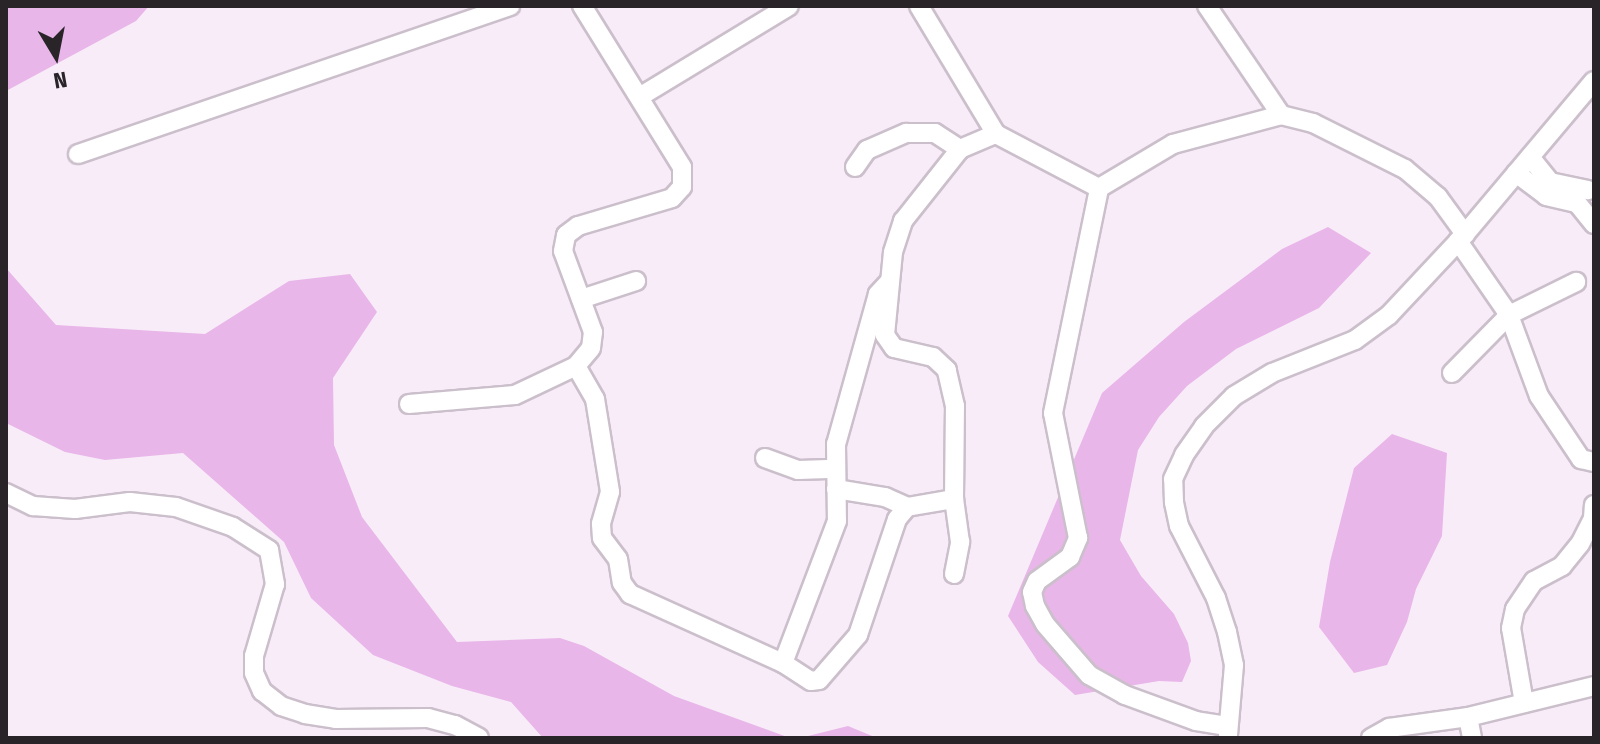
<!DOCTYPE html>
<style>
body{margin:0}
#map{position:relative;width:1600px;height:744px;overflow:hidden;background:#f9ecf9;font-family:"Fira Sans Condensed",sans-serif}
div>[style]{position:absolute}
[style*='--x']{left:calc(var(--x)*1px);top:calc(var(--y)*1px);width:calc(var(--w)*1px);rotate:calc(var(--a)*1deg)}
.green>*{inset:0;background:#e8b6e8}
.roads{filter:drop-shadow(2px 0 #cbbfcb) drop-shadow(-2px 0 #cbbfcb) drop-shadow(0 2px #cbbfcb) drop-shadow(0 -2px #cbbfcb)}
.minor>*{height:18px;margin:-9px;padding:0 9px;transform-origin:9px;border-radius:9px;background:#fff}
span{translate:-50% -50%;white-space:nowrap;text-align:center;line-height:1.15;-webkit-text-stroke:6px #f9ecf9;paint-order:stroke}
.frame{position:absolute;inset:0;border:8px solid #282428;pointer-events:none}
.north{position:absolute;left:16px;top:16px;width:80px;height:80px;-webkit-text-stroke:6px #f9ecf9;paint-order:stroke;rotate:170deg;font-size:22px;font-weight:700;line-height:32px;text-align:center;color:#282428}
.north::after{content:'';display:block;margin:auto;width:28px;height:36px;background:#282428;clip-path:polygon(50% 0,100% 100%,50% 72%,0 100%)}
</style>
<div id="map">
<div class="green">
<div style="clip-path:polygon(6px 6px,149px 6px,136px 21px,6px 91px)"></div>
<div style="clip-path:polygon(1328px 227px,1371px 253px,1319px 308px,1236px 349px,1187px 386px,1159px 417px,1138px 450px,1120px 540px,1141px 576px,1174px 614px,1188px 643px,1191px 661px,1182px 682px,1159px 681px,1075px 695px,1038px 662px,1008px 616px,1102px 393px,1184px 322px,1282px 249px)"></div>
<div style="clip-path:polygon(6px 268px,56px 325px,205px 334px,289px 281px,350px 274px,377px 312px,333px 378px,334px 445px,362px 517px,457px 642px,560px 638px,584px 646px,674px 696px,790px 738px,543px 738px,511px 702px,452px 686px,373px 655px,311px 598px,284px 542px,183px 453px,105px 460px,65px 452px,6px 423px)"></div>
<div style="clip-path:polygon(1392px 434px,1447px 453px,1442px 536px,1416px 589px,1407px 622px,1387px 665px,1354px 673px,1319px 627px,1330px 562px,1354px 468px)"></div>
<div style="clip-path:polygon(848px 726px,877px 738px,800px 738px)"></div>
</div>
<div class="roads">
<div class="minor">
<div style="--x:919;--y:6;--w:149;--a:59"></div>
<div style="--x:996;--y:134;--w:116;--a:27.7"></div>
<div style="--x:1207;--y:6;--w:132;--a:55.8"></div>
<div style="--x:641;--y:96;--w:173;--a:-31.3"></div>
<div style="--x:78;--y:154;--w:457;--a:-18.9"></div>
<div style="--x:1530;--y:157;--w:32;--a:51"></div>
<div style="--x:1550;--y:182;--w:39;--a:12"></div>
<div style="--x:855;--y:167;--w:21;--a:-55"></div>
<div style="--x:867;--y:150;--w:43;--a:-23.6"></div>
<div style="--x:906;--y:133;--w:29;--a:0"></div>
<div style="--x:935;--y:133;--w:30;--a:33"></div>
<div style="--x:1516;--y:173;--w:38;--a:37"></div>
<div style="--x:1546;--y:196;--w:32;--a:13"></div>
<div style="--x:1577;--y:203;--w:27;--a:51"></div>
<div style="--x:1458;--y:241;--w:90;--a:55.4"></div>
<div style="--x:1509;--y:315;--w:86;--a:69.7"></div>
<div style="--x:1539;--y:396;--w:76;--a:56.3"></div>
<div style="--x:1581;--y:459;--w:13;--a:13"></div>
<div style="--x:890;--y:281;--w:18;--a:133"></div>
<div style="--x:878;--y:294;--w:156;--a:105.6"></div>
<div style="--x:836;--y:444;--w:77;--a:89.3"></div>
<div style="--x:837;--y:521;--w:152;--a:110.8"></div>
<div style="--x:783;--y:663;--w:33;--a:33"></div>
<div style="--x:811;--y:681;--w:8;--a:-7"></div>
<div style="--x:819;--y:680;--w:60;--a:-49.1"></div>
<div style="--x:858;--y:635;--w:122;--a:-71.4"></div>
<div style="--x:897;--y:519;--w:16;--a:-50"></div>
<div style="--x:907;--y:507;--w:48;--a:-9.7"></div>
<div style="--x:581;--y:299;--w:58;--a:-18.1"></div>
<div style="--x:576;--y:366;--w:23;--a:-50"></div>
<div style="--x:591;--y:348;--w:16;--a:-83"></div>
<div style="--x:593;--y:332;--w:86;--a:-110.3"></div>
<div style="--x:563;--y:251;--w:16;--a:-79"></div>
<div style="--x:566;--y:235;--w:15;--a:-37"></div>
<div style="--x:578;--y:226;--w:98;--a:-16.6"></div>
<div style="--x:672;--y:198;--w:15;--a:-48"></div>
<div style="--x:682;--y:187;--w:20;--a:-90"></div>
<div style="--x:682;--y:167;--w:190;--a:-121.8"></div>
<div style="--x:1452;--y:373;--w:81;--a:-45.5"></div>
<div style="--x:1509;--y:315;--w:75;--a:-26.2"></div>
<div style="--x:409;--y:404;--w:106;--a:-4.9"></div>
<div style="--x:515;--y:395;--w:68;--a:-25.4"></div>
<div style="--x:576;--y:366;--w:38;--a:60"></div>
<div style="--x:595;--y:399;--w:94;--a:80.8"></div>
<div style="--x:610;--y:492;--w:33;--a:106"></div>
<div style="--x:601;--y:524;--w:14;--a:86"></div>
<div style="--x:602;--y:538;--w:26;--a:53"></div>
<div style="--x:618;--y:559;--w:24;--a:81"></div>
<div style="--x:622;--y:583;--w:14;--a:54"></div>
<div style="--x:630;--y:594;--w:168;--a:24.3"></div>
<div style="--x:765;--y:458;--w:35;--a:20"></div>
<div style="--x:798;--y:470;--w:38;--a:-2"></div>
<div style="--x:836;--y:489;--w:50;--a:9.3"></div>
<div style="--x:885;--y:497;--w:24;--a:24"></div>
<div style="--x:6;--y:493;--w:30;--a:26"></div>
<div style="--x:33;--y:506;--w:42;--a:4.1"></div>
<div style="--x:75;--y:509;--w:55;--a:-7.3"></div>
<div style="--x:130;--y:502;--w:46;--a:6.2"></div>
<div style="--x:176;--y:507;--w:60;--a:19.3"></div>
<div style="--x:233;--y:527;--w:43;--a:32.6"></div>
<div style="--x:269;--y:550;--w:35;--a:80"></div>
<div style="--x:275;--y:584;--w:75;--a:106.3"></div>
<div style="--x:254;--y:656;--w:17;--a:90"></div>
<div style="--x:254;--y:673;--w:20;--a:66"></div>
<div style="--x:262;--y:691;--w:24;--a:38"></div>
<div style="--x:281;--y:706;--w:25;--a:18"></div>
<div style="--x:305;--y:714;--w:31;--a:9"></div>
<div style="--x:336;--y:719;--w:92;--a:-0.6"></div>
<div style="--x:428;--y:718;--w:28;--a:15"></div>
<div style="--x:455;--y:725;--w:27;--a:28"></div>
<div style="--x:954;--y:574;--w:33;--a:-79"></div>
<div style="--x:960;--y:542;--w:43;--a:-97.9"></div>
<div style="--x:954;--y:499;--w:93;--a:-89.4"></div>
<div style="--x:955;--y:406;--w:37;--a:-103"></div>
<div style="--x:947;--y:370;--w:19;--a:-137"></div>
<div style="--x:933;--y:357;--w:40;--a:-167"></div>
<div style="--x:894;--y:348;--w:16;--a:-125"></div>
<div style="--x:885;--y:335;--w:83;--a:-84.5"></div>
<div style="--x:893;--y:252;--w:33;--a:-72"></div>
<div style="--x:903;--y:221;--w:92;--a:-51.6"></div>
<div style="--x:960;--y:149;--w:39;--a:-23"></div>
<div style="--x:1524;--y:703;--w:76;--a:-99.8"></div>
<div style="--x:1511;--y:628;--w:19;--a:-78"></div>
<div style="--x:1515;--y:609;--w:34;--a:-56"></div>
<div style="--x:1534;--y:581;--w:32;--a:-28"></div>
<div style="--x:1562;--y:566;--w:28;--a:-51"></div>
<div style="--x:1580;--y:544;--w:29;--a:-63"></div>
<div style="--x:1593;--y:518;--w:13;--a:-86"></div>
<div style="--x:1468;--y:717;--w:130;--a:-13.8"></div>
<div style="--x:1227;--y:726;--w:31;--a:-171"></div>
<div style="--x:1196;--y:721;--w:76;--a:-159.9"></div>
<div style="--x:1125;--y:695;--w:41;--a:-150.9"></div>
<div style="--x:1089;--y:675;--w:67;--a:-130.8"></div>
<div style="--x:1045;--y:624;--w:21;--a:-119"></div>
<div style="--x:1035;--y:606;--w:14;--a:-102"></div>
<div style="--x:1032;--y:592;--w:12;--a:-66"></div>
<div style="--x:1037;--y:581;--w:41;--a:-36"></div>
<div style="--x:1070;--y:557;--w:21;--a:-67"></div>
<div style="--x:1078;--y:538;--w:127;--a:-101.3"></div>
<div style="--x:1053;--y:413;--w:230;--a:-78.4"></div>
<div style="--x:1099;--y:188;--w:86;--a:-30.7"></div>
<div style="--x:1173;--y:144;--w:112;--a:-15"></div>
<div style="--x:1281;--y:115;--w:33;--a:14"></div>
<div style="--x:1313;--y:123;--w:103;--a:26.6"></div>
<div style="--x:1405;--y:169;--w:43;--a:40.3"></div>
<div style="--x:1438;--y:197;--w:46;--a:53.9"></div>
<div style="--x:1228;--y:735;--w:70;--a:-85.1"></div>
<div style="--x:1234;--y:665;--w:34;--a:-102"></div>
<div style="--x:1227;--y:632;--w:36;--a:-108"></div>
<div style="--x:1216;--y:598;--w:81;--a:-117.2"></div>
<div style="--x:1179;--y:526;--w:25;--a:-102"></div>
<div style="--x:1174;--y:502;--w:23;--a:-92"></div>
<div style="--x:1173;--y:479;--w:26;--a:-65"></div>
<div style="--x:1184;--y:455;--w:35;--a:-55"></div>
<div style="--x:1204;--y:426;--w:42;--a:-45"></div>
<div style="--x:1234;--y:396;--w:44;--a:-31.2"></div>
<div style="--x:1272;--y:373;--w:89;--a:-21.7"></div>
<div style="--x:1355;--y:340;--w:42;--a:-36.3"></div>
<div style="--x:1389;--y:315;--w:111;--a:-46.8"></div>
<div style="--x:1465;--y:234;--w:200;--a:-49.9"></div>
<div style="--x:1371;--y:738;--w:21;--a:-29"></div>
<div style="--x:1389;--y:728;--w:80;--a:-7.9"></div>
<div style="--x:1468;--y:717;--w:21;--a:79"></div>
</div>
</div>
<div class="frame"></div>
<div class="north">N</div>
</div>
